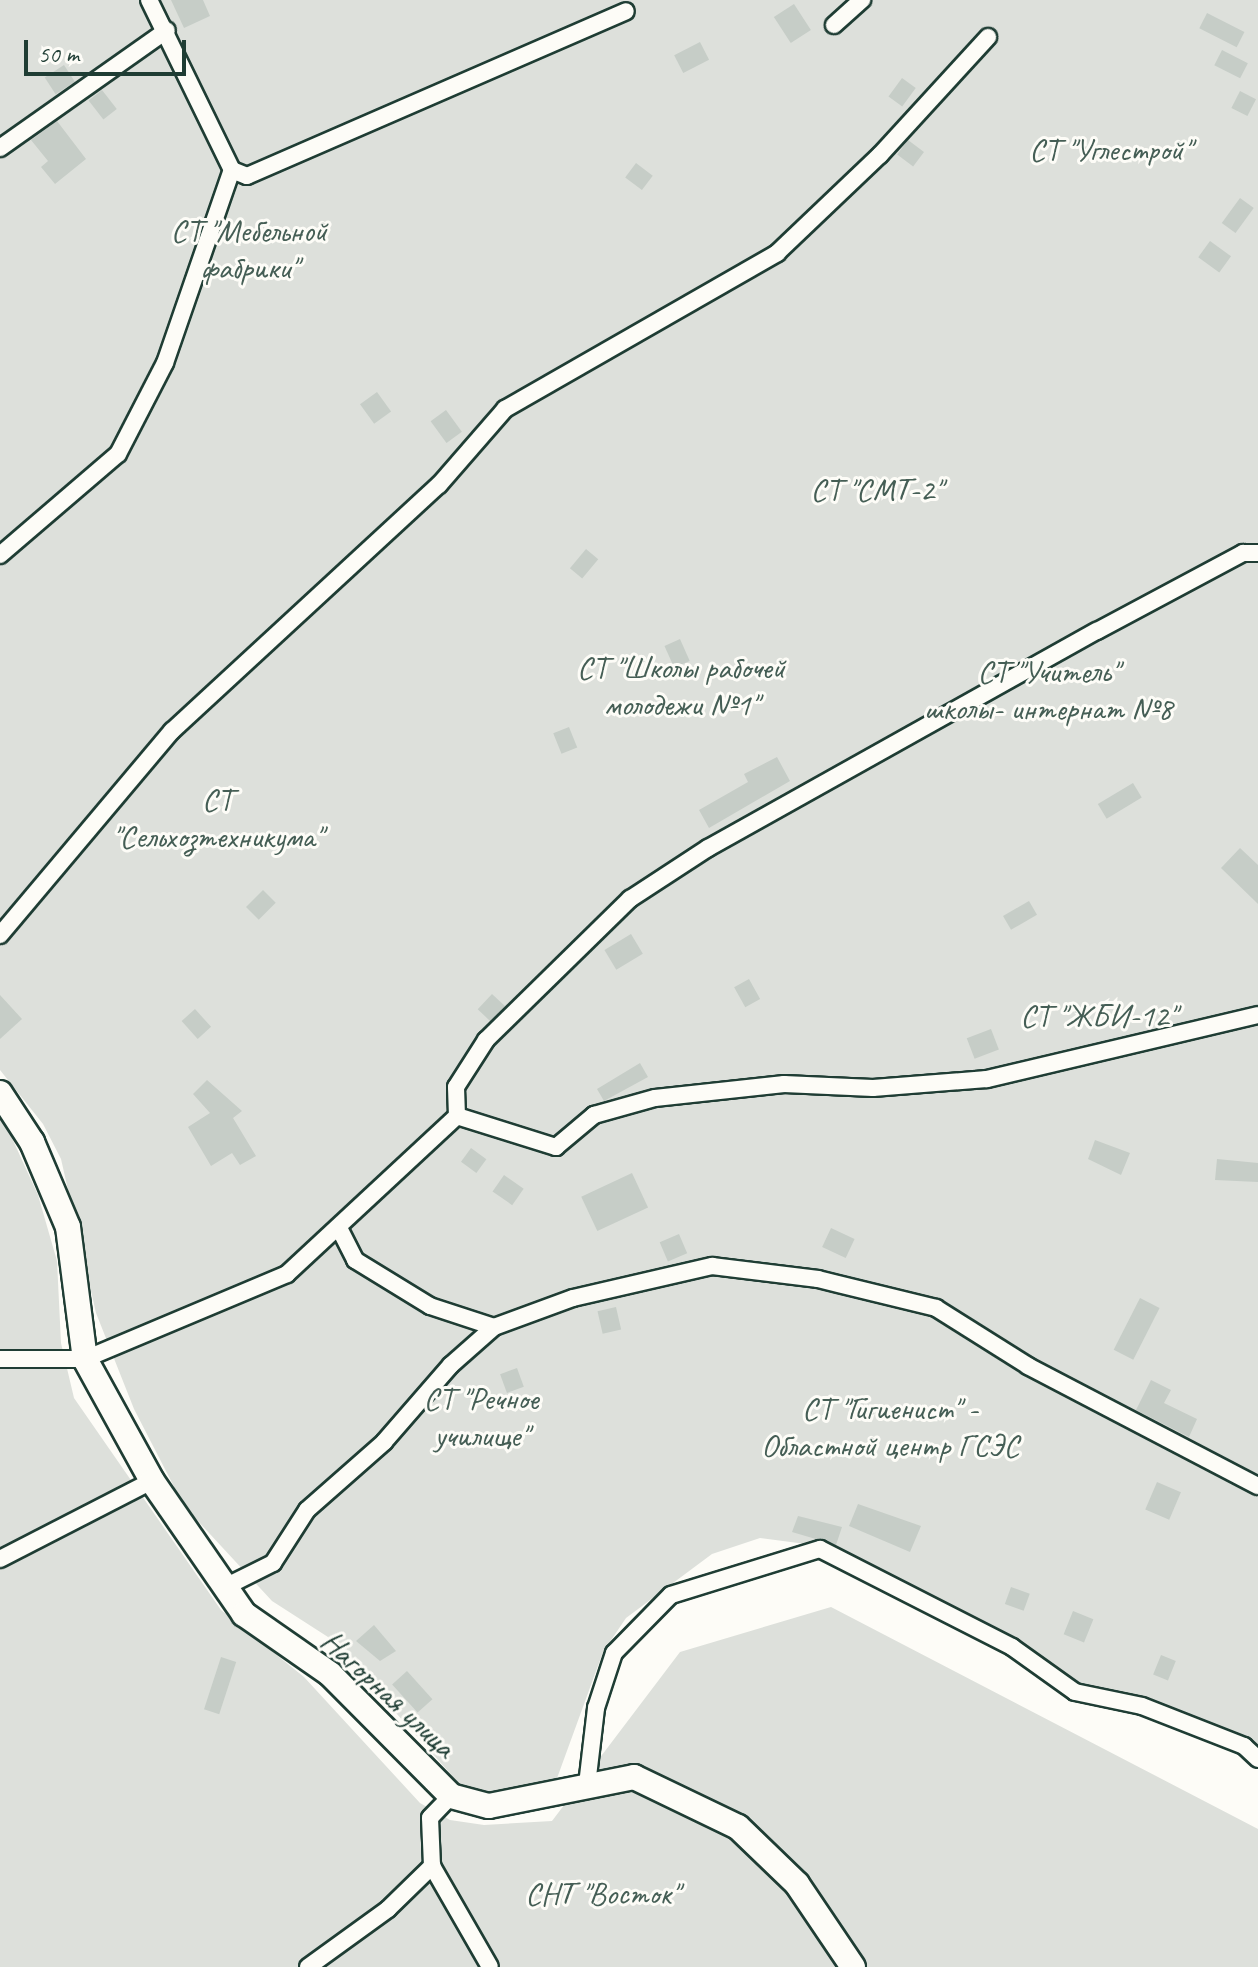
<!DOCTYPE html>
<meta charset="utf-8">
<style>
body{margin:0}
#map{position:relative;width:1258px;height:1967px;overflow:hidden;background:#fdfcf7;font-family:Caveat,sans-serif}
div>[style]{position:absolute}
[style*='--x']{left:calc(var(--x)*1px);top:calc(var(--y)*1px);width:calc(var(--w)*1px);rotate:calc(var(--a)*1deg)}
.green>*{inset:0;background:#dde0db}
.building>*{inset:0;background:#c6cdc7;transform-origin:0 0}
.roads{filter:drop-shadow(2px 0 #1f3d34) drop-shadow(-2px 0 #1f3d34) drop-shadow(0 2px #1f3d34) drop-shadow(0 -2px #1f3d34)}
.street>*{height:16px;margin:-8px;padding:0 8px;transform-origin:8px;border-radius:8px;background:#fdfcf7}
.secondary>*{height:24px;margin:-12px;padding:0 12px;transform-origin:12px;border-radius:12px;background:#fdfcf7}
span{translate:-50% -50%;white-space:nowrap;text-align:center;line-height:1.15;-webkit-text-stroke:6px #fdfcf7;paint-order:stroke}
.park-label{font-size:32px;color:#455e55}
.street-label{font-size:32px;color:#1f3d34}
.scale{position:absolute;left:24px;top:40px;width:162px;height:36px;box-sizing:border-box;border:4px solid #1f3d34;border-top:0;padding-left:10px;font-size:24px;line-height:28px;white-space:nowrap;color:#1f3d34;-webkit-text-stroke:6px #fdfcf7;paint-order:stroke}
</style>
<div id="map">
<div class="green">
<div style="clip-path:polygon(0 0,1258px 0,1258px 1750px,1201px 1720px,1089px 1690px,946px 1613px,882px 1569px,821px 1546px,760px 1538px,712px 1554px,626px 1618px,603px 1652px,556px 1781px,510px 1792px,465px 1790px,328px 1637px,272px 1601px,184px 1506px,134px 1409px,96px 1313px,61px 1159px,43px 1124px,0 1070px)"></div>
<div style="clip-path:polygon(0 1112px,38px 1195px,57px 1261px,61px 1343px,74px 1398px,221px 1610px,304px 1677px,420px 1803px,450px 1820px,484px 1825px,552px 1821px,680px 1652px,831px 1607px,1258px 1829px,1258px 1967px,0 1967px)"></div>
</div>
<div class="building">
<div style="clip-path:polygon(171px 0,203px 0,210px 16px,184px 28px)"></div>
<div style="left:794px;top:4px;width:31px;height:24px;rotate:57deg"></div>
<div style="left:1207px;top:13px;width:42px;height:17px;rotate:27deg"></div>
<div style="left:700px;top:42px;width:20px;height:29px;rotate:63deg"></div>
<div style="left:1222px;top:50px;width:29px;height:17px;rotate:27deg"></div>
<div style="left:64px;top:65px;width:20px;height:23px;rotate:57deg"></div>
<div style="left:902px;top:78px;width:17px;height:23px;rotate:36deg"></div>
<div style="left:102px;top:90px;width:24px;height:17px;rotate:52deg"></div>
<div style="left:1240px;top:91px;width:18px;height:19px;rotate:27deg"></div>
<div style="clip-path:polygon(57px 121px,86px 159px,55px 184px,41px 167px,48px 161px,31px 140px)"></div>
<div style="left:908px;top:140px;width:20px;height:18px;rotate:37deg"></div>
<div style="left:636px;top:163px;width:21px;height:18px;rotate:37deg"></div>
<div style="left:1240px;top:198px;width:17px;height:31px;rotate:36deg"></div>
<div style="left:1210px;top:241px;width:26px;height:20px;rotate:36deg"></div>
<div style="left:377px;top:392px;width:24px;height:21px;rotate:54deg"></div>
<div style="left:446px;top:410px;width:27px;height:19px;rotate:54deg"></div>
<div style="left:586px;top:549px;width:16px;height:25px;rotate:40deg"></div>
<div style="left:680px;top:639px;width:24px;height:17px;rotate:66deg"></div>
<div style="left:569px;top:727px;width:22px;height:17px;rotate:68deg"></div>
<div style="clip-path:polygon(777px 757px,790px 781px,709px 828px,699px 810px,748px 782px,744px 774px)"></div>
<div style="left:1133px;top:783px;width:17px;height:41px;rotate:59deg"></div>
<div style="clip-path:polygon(1240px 848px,1258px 865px,1258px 904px,1221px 868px)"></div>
<div style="left:263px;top:890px;width:18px;height:24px;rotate:45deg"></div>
<div style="left:1029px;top:901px;width:16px;height:30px;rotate:60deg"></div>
<div style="left:631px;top:934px;width:23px;height:31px;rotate:59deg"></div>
<div style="left:749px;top:979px;width:23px;height:17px;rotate:61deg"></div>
<div style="left:492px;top:994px;width:18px;height:21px;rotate:43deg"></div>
<div style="clip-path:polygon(0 995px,22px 1019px,0 1039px)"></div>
<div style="left:195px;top:1009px;width:24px;height:18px;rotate:48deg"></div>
<div style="left:991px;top:1029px;width:22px;height:26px;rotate:69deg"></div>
<div style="clip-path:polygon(640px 1063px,648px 1077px,604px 1101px,597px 1089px)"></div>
<div style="clip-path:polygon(207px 1080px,242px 1111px,233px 1118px,256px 1156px,240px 1165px,232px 1153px,211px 1166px,188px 1127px,210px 1113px,193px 1094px)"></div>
<div style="clip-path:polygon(1095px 1140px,1130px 1153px,1121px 1175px,1088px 1159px)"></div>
<div style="left:471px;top:1148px;width:19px;height:17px;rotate:36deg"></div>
<div style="clip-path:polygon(1217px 1159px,1258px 1163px,1258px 1182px,1215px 1180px)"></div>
<div style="left:632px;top:1173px;width:38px;height:56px;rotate:65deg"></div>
<div style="left:504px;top:1175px;width:24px;height:20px;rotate:35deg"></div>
<div style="left:831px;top:1228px;width:26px;height:21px;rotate:25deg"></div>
<div style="left:679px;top:1234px;width:21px;height:21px;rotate:67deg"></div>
<div style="left:1140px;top:1298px;width:22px;height:58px;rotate:27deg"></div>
<div style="left:616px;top:1307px;width:23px;height:19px;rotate:77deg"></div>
<div style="left:517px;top:1368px;width:20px;height:18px;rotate:70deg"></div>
<div style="clip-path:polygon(1151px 1380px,1171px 1390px,1164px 1403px,1197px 1419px,1189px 1437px,1136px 1410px)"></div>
<div style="left:1157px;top:1482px;width:26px;height:30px;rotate:23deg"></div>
<div style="clip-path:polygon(858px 1504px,921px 1526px,910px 1552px,849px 1526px)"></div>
<div style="clip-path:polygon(798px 1516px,842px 1527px,836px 1545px,792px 1532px)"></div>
<div style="left:1011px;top:1587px;width:20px;height:18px;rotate:20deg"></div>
<div style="left:1073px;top:1611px;width:22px;height:25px;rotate:22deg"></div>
<div style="clip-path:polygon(374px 1625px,396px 1651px,380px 1661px,356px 1641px)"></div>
<div style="left:1161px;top:1655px;width:16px;height:21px;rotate:22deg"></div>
<div style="left:221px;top:1657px;width:16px;height:55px;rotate:18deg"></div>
<div style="left:407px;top:1671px;width:38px;height:20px;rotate:48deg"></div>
</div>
<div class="roads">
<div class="street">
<div style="--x:834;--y:25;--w:38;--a:-42"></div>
<div style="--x:0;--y:148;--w:204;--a:-35.2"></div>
<div style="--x:232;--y:170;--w:16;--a:22"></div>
<div style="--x:247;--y:176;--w:413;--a:-23.5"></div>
<div style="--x:0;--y:555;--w:155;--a:-40.6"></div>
<div style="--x:118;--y:454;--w:102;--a:-62.7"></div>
<div style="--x:165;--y:363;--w:204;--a:-70.9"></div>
<div style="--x:232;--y:170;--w:189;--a:-116"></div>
<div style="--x:0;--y:935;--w:267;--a:-49.9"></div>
<div style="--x:172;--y:731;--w:363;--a:-42.7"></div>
<div style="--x:439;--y:485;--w:101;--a:-49"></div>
<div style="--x:505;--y:409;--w:314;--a:-29.8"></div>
<div style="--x:777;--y:253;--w:142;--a:-43.6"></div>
<div style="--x:880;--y:155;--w:160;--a:-47.5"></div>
<div style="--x:457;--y:1116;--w:29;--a:-92"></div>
<div style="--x:456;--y:1087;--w:56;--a:-57.4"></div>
<div style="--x:486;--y:1040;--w:202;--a:-44.4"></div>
<div style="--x:630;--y:899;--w:93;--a:-33.2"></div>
<div style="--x:708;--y:848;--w:445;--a:-29.2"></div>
<div style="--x:1097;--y:631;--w:166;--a:-28.1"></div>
<div style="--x:1243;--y:553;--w:15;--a:0"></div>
<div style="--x:339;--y:1228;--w:36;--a:63"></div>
<div style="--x:355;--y:1260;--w:88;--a:31.5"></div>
<div style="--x:430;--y:1306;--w:67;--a:18.2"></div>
<div style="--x:494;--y:1327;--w:84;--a:-20.2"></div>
<div style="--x:573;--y:1298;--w:143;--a:-13"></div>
<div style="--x:712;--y:1266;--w:107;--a:7"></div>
<div style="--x:818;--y:1279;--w:122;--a:13.8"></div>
<div style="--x:936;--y:1308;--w:109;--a:32.2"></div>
<div style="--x:1028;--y:1366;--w:259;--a:27.6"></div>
<div style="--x:0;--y:1359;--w:85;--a:0"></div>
<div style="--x:85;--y:1359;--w:219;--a:-22.8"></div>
<div style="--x:287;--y:1274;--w:232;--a:-42.9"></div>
<div style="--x:457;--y:1116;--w:104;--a:17.4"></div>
<div style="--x:556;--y:1147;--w:50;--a:-40.1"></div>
<div style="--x:594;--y:1115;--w:63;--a:-15.6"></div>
<div style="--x:655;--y:1098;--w:130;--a:-6.2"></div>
<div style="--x:784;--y:1084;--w:89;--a:2.6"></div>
<div style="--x:873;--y:1088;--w:114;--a:-4.5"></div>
<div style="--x:987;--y:1079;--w:278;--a:-13.3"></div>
<div style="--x:0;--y:1559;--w:171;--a:-27.2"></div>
<div style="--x:225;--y:1587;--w:54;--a:-26.6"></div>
<div style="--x:273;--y:1563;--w:63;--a:-57.3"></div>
<div style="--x:307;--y:1510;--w:103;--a:-41.4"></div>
<div style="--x:384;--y:1442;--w:102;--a:-49"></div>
<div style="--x:451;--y:1365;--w:57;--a:-41.5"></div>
<div style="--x:587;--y:1785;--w:78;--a:-83.3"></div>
<div style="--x:596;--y:1708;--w:58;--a:-71.9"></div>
<div style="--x:614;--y:1653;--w:81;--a:-45.5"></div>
<div style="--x:671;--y:1595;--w:156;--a:-17.2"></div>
<div style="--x:820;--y:1549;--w:216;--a:27"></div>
<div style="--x:1012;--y:1647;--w:77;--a:35.5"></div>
<div style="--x:1075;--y:1692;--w:68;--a:11.8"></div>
<div style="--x:1142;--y:1706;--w:110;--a:21.4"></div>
<div style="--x:1244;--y:1746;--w:19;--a:43"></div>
<div style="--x:451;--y:1796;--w:30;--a:134"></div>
<div style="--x:430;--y:1818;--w:48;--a:87.6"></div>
<div style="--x:432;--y:1866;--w:116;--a:60.1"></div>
<div style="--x:308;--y:1967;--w:99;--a:-35.9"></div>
<div style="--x:388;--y:1909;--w:62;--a:-44.3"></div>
</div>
<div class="secondary">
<div style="--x:0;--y:1093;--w:59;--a:56.9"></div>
<div style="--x:32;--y:1142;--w:92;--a:67"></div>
<div style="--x:68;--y:1227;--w:133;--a:82.7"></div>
<div style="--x:85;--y:1359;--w:139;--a:61.2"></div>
<div style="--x:152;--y:1481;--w:162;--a:55.3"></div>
<div style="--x:244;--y:1614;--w:105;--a:34.9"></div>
<div style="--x:330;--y:1674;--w:172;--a:45.2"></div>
<div style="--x:451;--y:1796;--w:39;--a:15"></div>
<div style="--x:489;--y:1806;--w:148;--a:-11.3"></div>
<div style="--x:634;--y:1777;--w:115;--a:25.7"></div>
<div style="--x:738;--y:1827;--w:82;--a:44"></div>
<div style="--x:797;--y:1884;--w:100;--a:56"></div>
</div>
</div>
<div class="park-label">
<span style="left:1110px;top:150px">СТ "Углестрой"</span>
<span style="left:249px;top:250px">СТ "Мебельной<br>фабрики"</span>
<span style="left:876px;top:490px">СТ "СМТ-2"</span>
<span style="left:681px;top:687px">СТ "Школы рабочей<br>молодежи №1"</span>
<span style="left:1048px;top:691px">СТ "Учитель"<br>школы- интернат №8</span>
<span style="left:217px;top:819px">СТ<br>"Сельхозтехникума"</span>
<span style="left:1098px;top:1016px">СТ "ЖБИ-12"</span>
<span style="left:481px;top:1418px">СТ "Речное<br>училище"</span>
<span style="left:890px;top:1428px">СТ "Гигиенист" -<br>Областной центр ГСЭС</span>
<span style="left:602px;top:1894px">СНТ "Восток"</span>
</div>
<div class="street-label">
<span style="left:388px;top:1694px;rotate:43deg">Нагорная улица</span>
</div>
<div class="scale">50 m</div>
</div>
